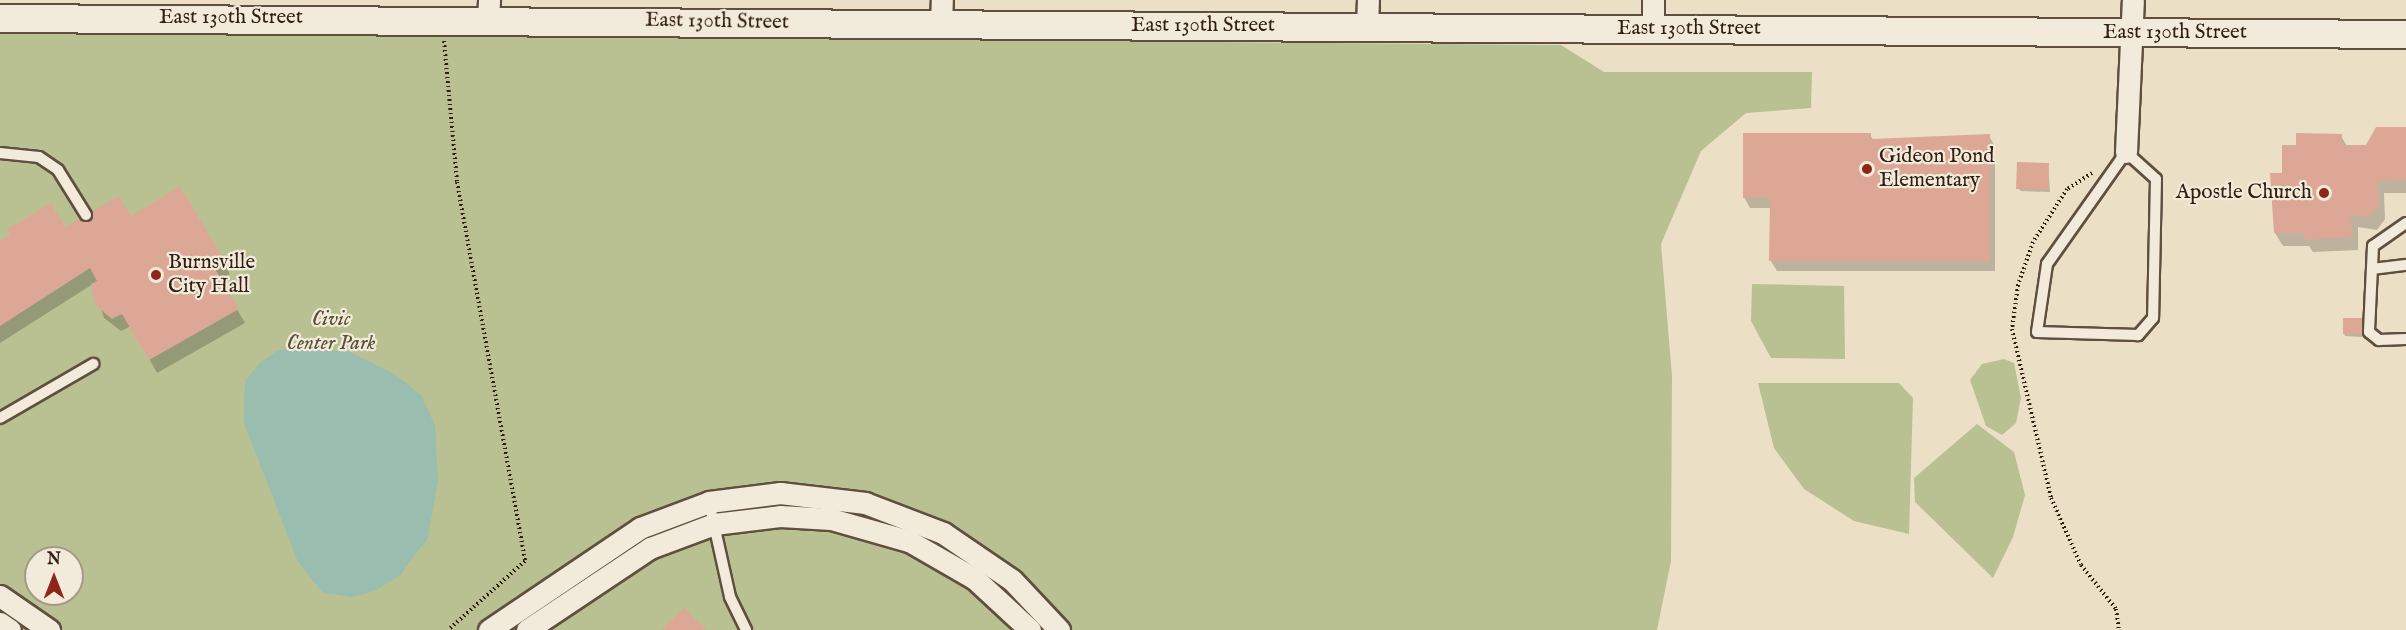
<!DOCTYPE html>
<style>
body{margin:0}
#map{position:relative;width:2406px;height:630px;overflow:hidden;background:#ebdfc6;font-family:"IM FELL English",serif}
div>[style]{position:absolute}
[style*='--x']{left:calc(var(--x)*1px);top:calc(var(--y)*1px);width:calc(var(--w)*1px);rotate:calc(var(--a)*1deg)}
.green>*{inset:0;background:#b9c193}
.water>*{inset:0;background:#99bdaf}
.shadow>*{inset:0;background:#0003}
.building>*{inset:0;background:#dda795;transform-origin:0 0}
.path>*{height:4px;margin-top:-2px;transform-origin:0;background:repeating-linear-gradient(90deg,#321f12 0 1.5px,transparent 0 4.5px)}
.roads{filter:drop-shadow(2px 0 #604f3f) drop-shadow(-2px 0 #604f3f) drop-shadow(0 2px #604f3f) drop-shadow(0 -2px #604f3f)}
.service>*{height:10px;margin:-5px;padding:0 5px;transform-origin:5px;border-radius:5px;background:#f2eada}
.minor>*{height:21px;margin:-10.5px;padding:0 10.5px;transform-origin:10.5px;border-radius:10.5px;background:#f2eada}
.tertiary>*{height:27px;margin:-13.5px;padding:0 13.5px;transform-origin:13.5px;border-radius:13.5px;background:#f2eada}
.dots>*{width:16px;height:16px;translate:-50% -50%;box-sizing:border-box;border:3px solid #f2eada;border-radius:50%}
span{translate:-50% -50%;white-space:nowrap;text-align:center;line-height:1.15;-webkit-text-stroke:4.5px #f2eada;paint-order:stroke}
.street-label{font-size:21px;color:#321f12}
.poi-label{font-size:21px;color:#321f12}
.left{translate:0 -50%;text-align:left}
.right{translate:-100% -50%;text-align:right}
.park-label{font-size:21px;color:#5a5039;font-style:italic}
.north{position:absolute;left:24px;top:546px;width:60px;height:60px;box-sizing:border-box;background:#f2eada;border:2px solid #a5998a;border-radius:50%;rotate:0deg;font-size:16px;font-weight:700;line-height:24px;text-align:center;color:#321f12}
.north::after{content:'';display:block;margin:auto;width:21px;height:27px;background:#8f2418;clip-path:polygon(50% 0,100% 100%,50% 72%,0 100%)}
</style>
<div id="map">
<div class="green">
<div style="clip-path:polygon(evenodd,0 31px,1561px 45px,1604px 72px,1812px 72px,1811px 108px,1746px 113px,1701px 151px,1661px 244px,1672px 376px,1671px 561px,1657px 630px,0 630px,0 31px,36px 558px,72px 558px,72px 594px,36px 594px,36px 558px)"></div>
<div style="clip-path:polygon(1752px 284px,1844px 286px,1845px 359px,1771px 358px,1751px 321px)"></div>
<div style="clip-path:polygon(2004px 359px,2014px 363px,2021px 398px,2016px 423px,2002px 435px,1986px 426px,1970px 380px,1982px 364px)"></div>
<div style="clip-path:polygon(1758px 383px,1899px 383px,1913px 398px,1909px 534px,1854px 521px,1804px 489px,1774px 448px)"></div>
<div style="clip-path:polygon(1977px 424px,2014px 452px,2025px 495px,2013px 537px,1993px 578px,1915px 502px,1914px 478px)"></div>
</div>
<div class="water">
<div style="clip-path:polygon(307px 348px,350px 352px,393px 373px,421px 395px,435px 425px,438px 480px,428px 538px,400px 575px,375px 591px,352px 597px,323px 593px,298px 562px,244px 423px,245px 381px,260px 363px,278px 350px)"></div>
</div>
<div class="shadow">
<div style="clip-path:polygon(2406px 129px,2406px 193px,2384px 193px,2385px 219px,2377px 230px,2358px 227px,2358px 250px,2313px 252px,2309px 246px,2283px 246px,2275px 233px,2284px 174px,2298px 146px,2341px 136px,2347px 146px,2367px 147px)"></div>
<div style="clip-path:polygon(1870px 135px,1874px 141px,1989px 136px,1995px 146px,1995px 271px,1777px 271px,1771px 261px,1771px 208px,1750px 208px,1744px 197px)"></div>
<div style="clip-path:polygon(2048px 164px,2050px 192px,2021px 191px,2019px 189px)"></div>
<div style="clip-path:polygon(179px 188px,230px 274px,220px 280px,245px 323px,157px 373px,131px 326px,121px 331px,104px 318px,93px 284px,0 343px,0 243px,131px 218px)"></div>
<div style="clip-path:polygon(2361px 320px,2362px 337px,2345px 336px,2344px 333px)"></div>
</div>
<div class="building">
<div style="clip-path:polygon(2376px 127px,2406px 127px,2406px 180px,2378px 181px,2379px 205px,2369px 217px,2351px 215px,2352px 237px,2304px 240px,2304px 233px,2274px 233px,2270px 173px,2282px 173px,2282px 145px,2296px 145px,2296px 133px,2342px 134px,2342px 145px,2366px 145px)"></div>
<div style="clip-path:polygon(1743px 133px,1871px 133px,1871px 139px,1990px 134px,1990px 261px,1769px 261px,1770px 198px,1743px 198px)"></div>
<div style="left:2017px;top:162px;width:32px;height:27px;rotate:2deg"></div>
<div style="clip-path:polygon(180px 186px,224px 260px,214px 267px,239px 309px,149px 360px,122px 314px,112px 319px,95px 305px,91px 284px,97px 281px,90px 268px,0 326px,0 241px,10px 235px,7px 229px,51px 203px,65px 227px,119px 196px,131px 216px)"></div>
<div style="left:2343px;top:318px;width:19px;height:16px"></div>
<div style="clip-path:polygon(684px 608px,706px 630px,661px 630px)"></div>
</div>
<div class="path">
<div style="--x:444;--y:41;--w:142;--a:84.7"></div>
<div style="--x:457;--y:182;--w:385;--a:79.8"></div>
<div style="--x:525;--y:561;--w:103;--a:138.1"></div>
<div style="--x:2092;--y:173;--w:30;--a:147"></div>
<div style="--x:2067;--y:189;--w:63;--a:122.7"></div>
<div style="--x:2033;--y:242;--w:46;--a:109.2"></div>
<div style="--x:2018;--y:285;--w:44;--a:97.8"></div>
<div style="--x:2012;--y:329;--w:173;--a:77"></div>
<div style="--x:2051;--y:498;--w:73;--a:65.9"></div>
<div style="--x:2081;--y:565;--w:56;--a:51.5"></div>
<div style="--x:2116;--y:609;--w:21;--a:82"></div>
</div>
<div class="roads">
<div class="service">
<div style="--x:2126;--y:152;--w:40;--a:42"></div>
<div style="--x:2156;--y:179;--w:139;--a:91.2"></div>
<div style="--x:2153;--y:318;--w:23;--a:131"></div>
<div style="--x:2138;--y:335;--w:101;--a:-178.3"></div>
<div style="--x:2037;--y:332;--w:69;--a:-81.6"></div>
<div style="--x:2047;--y:264;--w:137;--a:-54.8"></div>
<div style="--x:0;--y:153;--w:39;--a:6"></div>
<div style="--x:39;--y:157;--w:23;--a:34"></div>
<div style="--x:58;--y:170;--w:53;--a:58.1"></div>
<div style="--x:2406;--y:223;--w:40;--a:145.1"></div>
<div style="--x:2373;--y:246;--w:86;--a:92.7"></div>
<div style="--x:2369;--y:332;--w:13;--a:39"></div>
<div style="--x:2379;--y:340;--w:27;--a:-2"></div>
<div style="--x:2372;--y:269;--w:34;--a:-7"></div>
<div style="--x:0;--y:418;--w:108;--a:-30.1"></div>
<div style="--x:709;--y:502;--w:97;--a:77.5"></div>
<div style="--x:730;--y:597;--w:37;--a:64"></div>
</div>
<div class="minor">
<div style="--x:1653;--y:0;--w:29;--a:90"></div>
<div style="--x:488;--y:20;--w:20;--a:-87"></div>
<div style="--x:941;--y:24;--w:24;--a:-88"></div>
<div style="--x:1367;--y:27;--w:27;--a:-88"></div>
<div style="--x:2126;--y:152;--w:152;--a:-87.4"></div>
<div style="--x:0;--y:596;--w:60;--a:34.8"></div>
<div style="--x:0;--y:623;--w:12;--a:35"></div>
<div style="--x:489;--y:630;--w:182;--a:-34"></div>
<div style="--x:640;--y:528;--w:74;--a:-20.6"></div>
<div style="--x:709;--y:502;--w:72;--a:-7.2"></div>
<div style="--x:780;--y:493;--w:86;--a:6.7"></div>
<div style="--x:865;--y:503;--w:84;--a:21"></div>
<div style="--x:943;--y:533;--w:83;--a:34.3"></div>
<div style="--x:1012;--y:580;--w:69;--a:46.8"></div>
<div style="--x:527;--y:630;--w:148;--a:-33.7"></div>
<div style="--x:650;--y:548;--w:68;--a:-20.6"></div>
<div style="--x:714;--y:524;--w:66;--a:-6.9"></div>
<div style="--x:780;--y:516;--w:51;--a:3.4"></div>
<div style="--x:831;--y:519;--w:81;--a:15.8"></div>
<div style="--x:909;--y:541;--w:76;--a:29.9"></div>
<div style="--x:975;--y:579;--w:75;--a:42.8"></div>
</div>
<div class="tertiary">
<div style="--x:0;--y:18;--w:2406;--a:0.38"></div>
</div>
</div>
<div class="dots">
<div style="left:1867px;top:169px;background:#8f2418"></div>
<div style="left:2324px;top:193px;background:#8f2418"></div>
<div style="left:156px;top:275px;background:#8f2418"></div>
</div>
<div class="street-label">
<span style="left:231px;top:18px">East 130th Street</span>
<span style="left:717px;top:22px;rotate:1deg">East 130th Street</span>
<span style="left:1203px;top:26px">East 130th Street</span>
<span style="left:1689px;top:29px">East 130th Street</span>
<span style="left:2175px;top:33px">East 130th Street</span>
</div>
<div class="poi-label">
<span class="left" style="left:1879px;top:169px">Gideon Pond<br>Elementary</span>
<span class="right" style="left:2312px;top:193px">Apostle Church</span>
<span class="left" style="left:168px;top:275px">Burnsville<br>City Hall</span>
</div>
<div class="park-label">
<span style="left:331px;top:332px">Civic<br>Center Park</span>
</div>
<div class="north">N</div>
</div>
